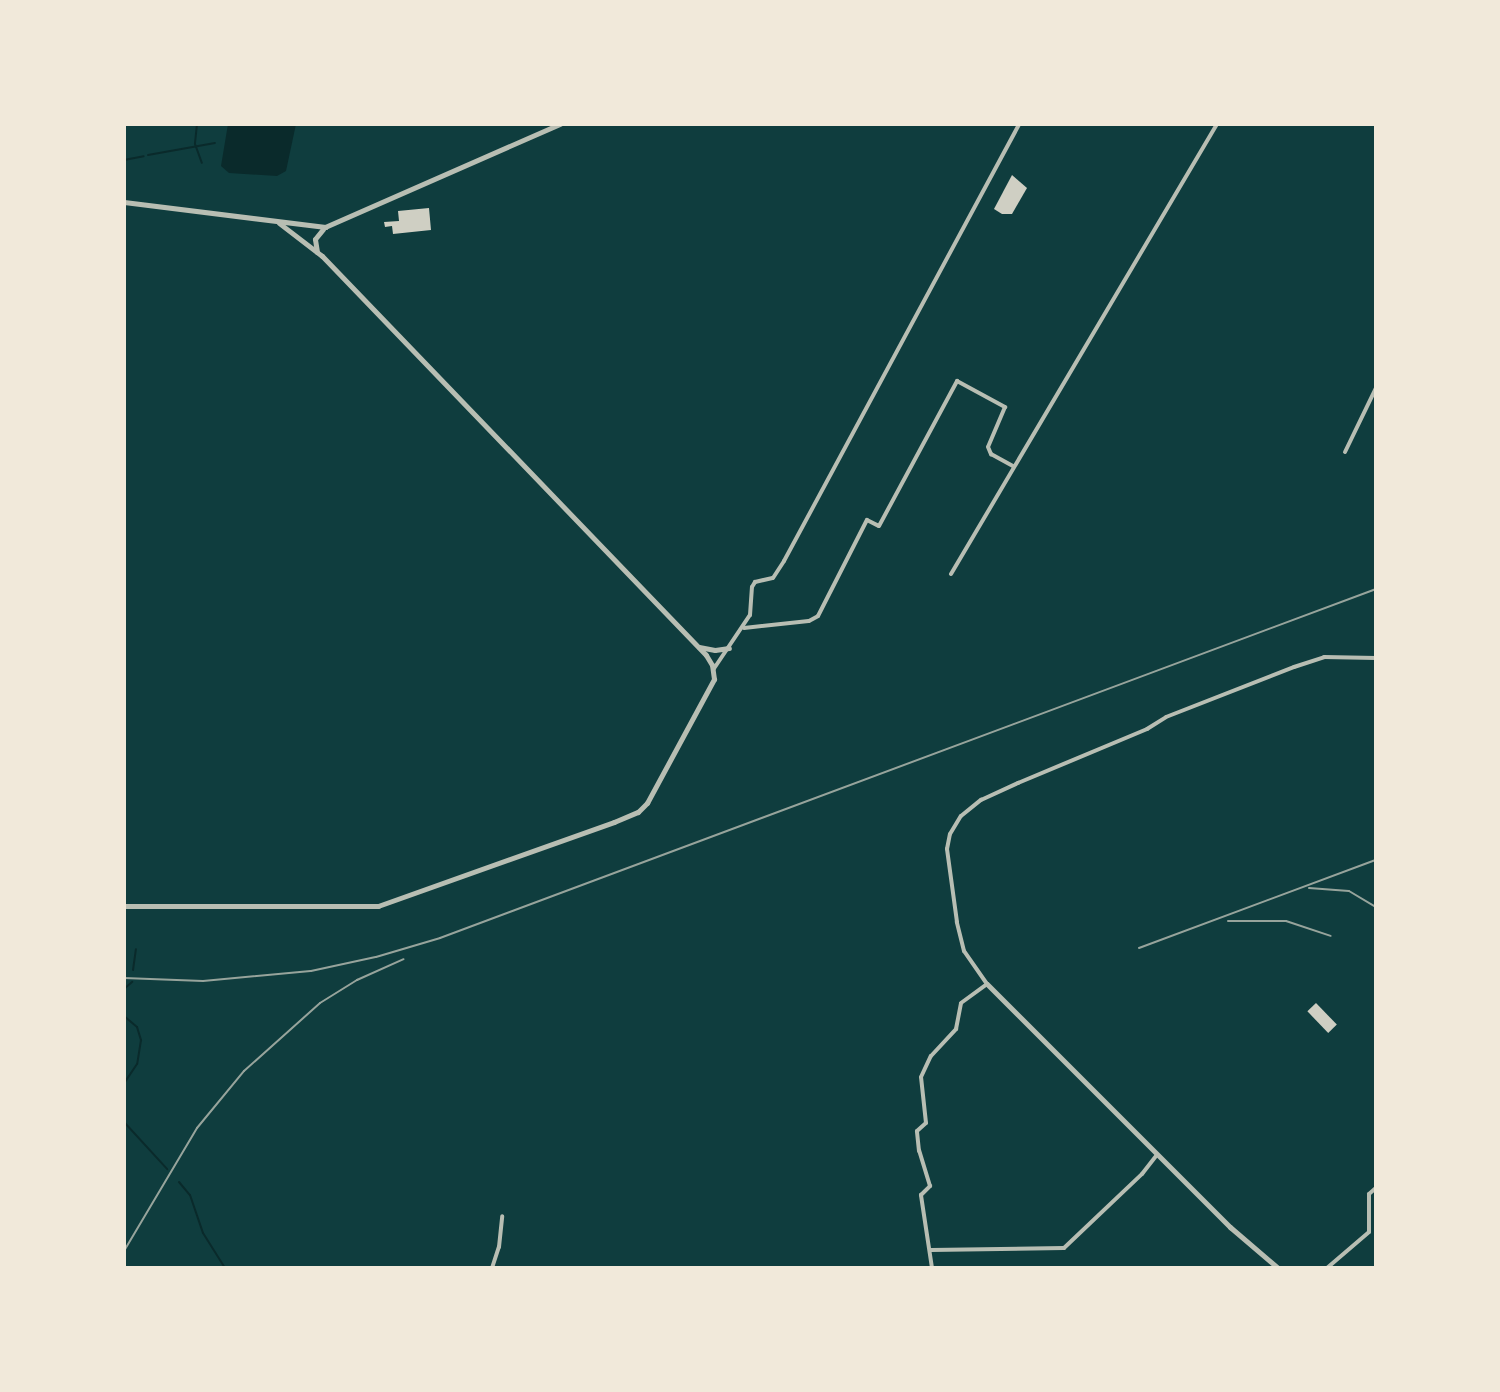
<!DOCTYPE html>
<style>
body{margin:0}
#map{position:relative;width:1500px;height:1392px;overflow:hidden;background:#0f3d3e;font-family:"IBM Plex Sans",sans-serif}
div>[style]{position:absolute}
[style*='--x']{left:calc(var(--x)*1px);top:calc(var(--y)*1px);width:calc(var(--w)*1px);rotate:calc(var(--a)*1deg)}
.water>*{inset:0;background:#0a2a2b}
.stream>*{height:2px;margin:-1px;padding:0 1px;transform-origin:1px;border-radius:1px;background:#0a2a2b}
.building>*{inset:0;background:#cfcfc3;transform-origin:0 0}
.minor>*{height:4px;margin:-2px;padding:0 2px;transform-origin:2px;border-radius:2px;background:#b8beb3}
.tertiary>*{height:5px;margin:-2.5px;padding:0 2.5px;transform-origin:2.5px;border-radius:2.5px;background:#b8beb3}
.rail>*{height:2px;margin:-1px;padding:0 1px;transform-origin:1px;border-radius:1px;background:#97a49c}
span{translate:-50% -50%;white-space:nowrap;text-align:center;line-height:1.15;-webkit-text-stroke:7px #f1e9da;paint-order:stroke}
.frame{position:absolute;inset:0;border:126px solid #f1e9da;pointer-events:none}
</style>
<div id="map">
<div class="water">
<div style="clip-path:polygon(228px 124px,296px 124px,286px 171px,277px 176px,229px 173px,221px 166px)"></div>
</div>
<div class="stream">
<div style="--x:197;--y:124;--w:20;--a:96"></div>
<div style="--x:195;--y:144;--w:20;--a:70"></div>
<div style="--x:148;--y:155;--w:68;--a:-10.2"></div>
<div style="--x:124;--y:160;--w:20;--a:-11"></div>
<div style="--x:133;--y:970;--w:21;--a:-82"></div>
<div style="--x:124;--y:989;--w:11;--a:-41"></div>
<div style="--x:124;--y:1016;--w:17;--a:40"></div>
<div style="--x:137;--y:1027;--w:14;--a:73"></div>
<div style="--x:141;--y:1040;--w:24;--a:99"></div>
<div style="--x:137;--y:1064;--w:23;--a:124"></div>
<div style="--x:124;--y:1122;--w:64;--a:47.5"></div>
<div style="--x:179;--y:1182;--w:17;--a:50"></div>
<div style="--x:190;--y:1195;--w:40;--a:71.1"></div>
<div style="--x:203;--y:1233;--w:41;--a:57.8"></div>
</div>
<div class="building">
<div style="clip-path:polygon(1012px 175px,1027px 188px,1012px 214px,1002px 214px,994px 209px)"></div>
<div style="clip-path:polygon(429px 208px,431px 230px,393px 234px,392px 226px,385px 227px,384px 222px,399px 221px,398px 211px)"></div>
<div style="left:1316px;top:1003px;width:30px;height:12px;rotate:46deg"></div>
</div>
<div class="minor">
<div style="--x:1345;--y:452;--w:71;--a:-64.2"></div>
<div style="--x:951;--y:574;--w:523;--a:-59.41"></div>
<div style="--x:744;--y:628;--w:65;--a:-6.1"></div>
<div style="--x:809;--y:621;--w:10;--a:-29"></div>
<div style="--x:818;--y:616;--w:108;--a:-63"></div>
<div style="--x:867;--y:520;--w:13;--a:27"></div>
<div style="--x:879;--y:526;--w:165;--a:-61.7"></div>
<div style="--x:957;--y:381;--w:55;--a:28.4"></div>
<div style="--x:1005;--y:407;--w:43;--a:113"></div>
<div style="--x:988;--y:447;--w:8;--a:67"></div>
<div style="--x:991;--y:454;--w:25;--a:29"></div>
<div style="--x:713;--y:670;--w:66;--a:-56.1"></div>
<div style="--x:750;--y:615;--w:28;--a:-86"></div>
<div style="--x:752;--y:587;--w:6;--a:-59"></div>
<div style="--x:755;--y:582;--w:18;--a:-13"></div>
<div style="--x:773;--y:578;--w:20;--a:-57"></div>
<div style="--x:784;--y:561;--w:496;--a:-61.7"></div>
<div style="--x:931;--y:1250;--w:133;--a:-0.9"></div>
<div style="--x:1064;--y:1248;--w:108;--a:-43.5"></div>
<div style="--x:1142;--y:1174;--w:24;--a:-52"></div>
<div style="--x:492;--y:1268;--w:22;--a:-72"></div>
<div style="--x:499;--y:1247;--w:31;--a:-84"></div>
<div style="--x:932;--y:1268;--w:74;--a:-98.6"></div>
<div style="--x:921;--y:1195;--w:13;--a:-45"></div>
<div style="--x:930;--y:1186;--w:37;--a:-107"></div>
<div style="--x:919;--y:1151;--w:20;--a:-96"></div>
<div style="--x:917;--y:1131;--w:12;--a:-42"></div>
<div style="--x:926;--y:1123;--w:46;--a:-96.2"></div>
<div style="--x:921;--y:1077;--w:23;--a:-65"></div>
<div style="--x:931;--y:1056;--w:37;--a:-47"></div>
<div style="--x:956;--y:1029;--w:26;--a:-79"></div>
<div style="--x:961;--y:1003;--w:32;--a:-36"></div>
<div style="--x:987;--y:984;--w:40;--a:-124.9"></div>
<div style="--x:964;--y:951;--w:30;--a:-104"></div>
<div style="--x:957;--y:922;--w:74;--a:-97.8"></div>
<div style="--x:947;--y:849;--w:15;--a:-79"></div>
<div style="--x:950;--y:834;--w:21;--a:-59"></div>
<div style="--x:961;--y:816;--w:26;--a:-39"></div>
<div style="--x:981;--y:800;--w:41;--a:-24.7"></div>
<div style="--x:1018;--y:783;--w:140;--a:-22.7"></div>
<div style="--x:1147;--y:729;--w:22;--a:-32"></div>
<div style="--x:1166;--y:717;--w:137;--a:-21.3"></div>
<div style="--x:1294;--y:667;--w:32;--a:-18"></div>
<div style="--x:1324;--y:657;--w:52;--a:1.1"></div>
<div style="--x:1327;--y:1268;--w:55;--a:-40.6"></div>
<div style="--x:1369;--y:1232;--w:38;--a:-90"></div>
<div style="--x:1369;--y:1194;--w:9;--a:-41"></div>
</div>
<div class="tertiary">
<div style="--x:124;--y:202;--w:203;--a:7.1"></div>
<div style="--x:325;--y:227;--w:257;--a:-23.7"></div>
<div style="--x:317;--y:252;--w:13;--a:-99"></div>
<div style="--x:315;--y:239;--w:13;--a:-51"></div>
<div style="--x:699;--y:647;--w:16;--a:11"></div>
<div style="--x:715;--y:650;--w:14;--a:-8"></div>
<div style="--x:124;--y:906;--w:254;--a:0"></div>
<div style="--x:378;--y:906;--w:251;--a:-19.6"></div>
<div style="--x:614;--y:822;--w:26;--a:-23"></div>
<div style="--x:638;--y:812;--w:13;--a:-45"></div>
<div style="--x:647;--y:803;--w:141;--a:-61.6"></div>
<div style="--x:714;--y:679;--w:14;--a:-98"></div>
<div style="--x:712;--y:665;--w:12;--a:-121"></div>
<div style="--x:706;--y:655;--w:554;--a:-133.9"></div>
<div style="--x:322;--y:256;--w:54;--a:-142.5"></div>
<div style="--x:987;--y:984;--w:344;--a:45"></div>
<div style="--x:1230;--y:1227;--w:63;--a:40.5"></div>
</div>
<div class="rail">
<div style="--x:1309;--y:888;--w:40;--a:4.3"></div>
<div style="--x:1349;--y:891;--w:31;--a:31"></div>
<div style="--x:1228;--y:921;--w:58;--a:0"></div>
<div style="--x:1286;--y:921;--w:47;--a:18.4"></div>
<div style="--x:1139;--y:948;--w:253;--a:-20.4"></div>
<div style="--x:124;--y:978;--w:79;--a:2.2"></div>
<div style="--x:203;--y:981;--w:108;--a:-5.3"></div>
<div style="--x:311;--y:971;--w:66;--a:-12.2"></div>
<div style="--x:376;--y:957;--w:67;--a:-16.5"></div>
<div style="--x:440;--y:938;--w:999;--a:-20.45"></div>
<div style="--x:124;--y:1251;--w:143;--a:-59.3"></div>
<div style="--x:197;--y:1128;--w:74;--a:-50.5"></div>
<div style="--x:244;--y:1071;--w:102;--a:-41.8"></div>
<div style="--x:320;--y:1003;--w:44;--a:-31.9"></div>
<div style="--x:357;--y:980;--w:51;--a:-24.1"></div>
</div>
<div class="frame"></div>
</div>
